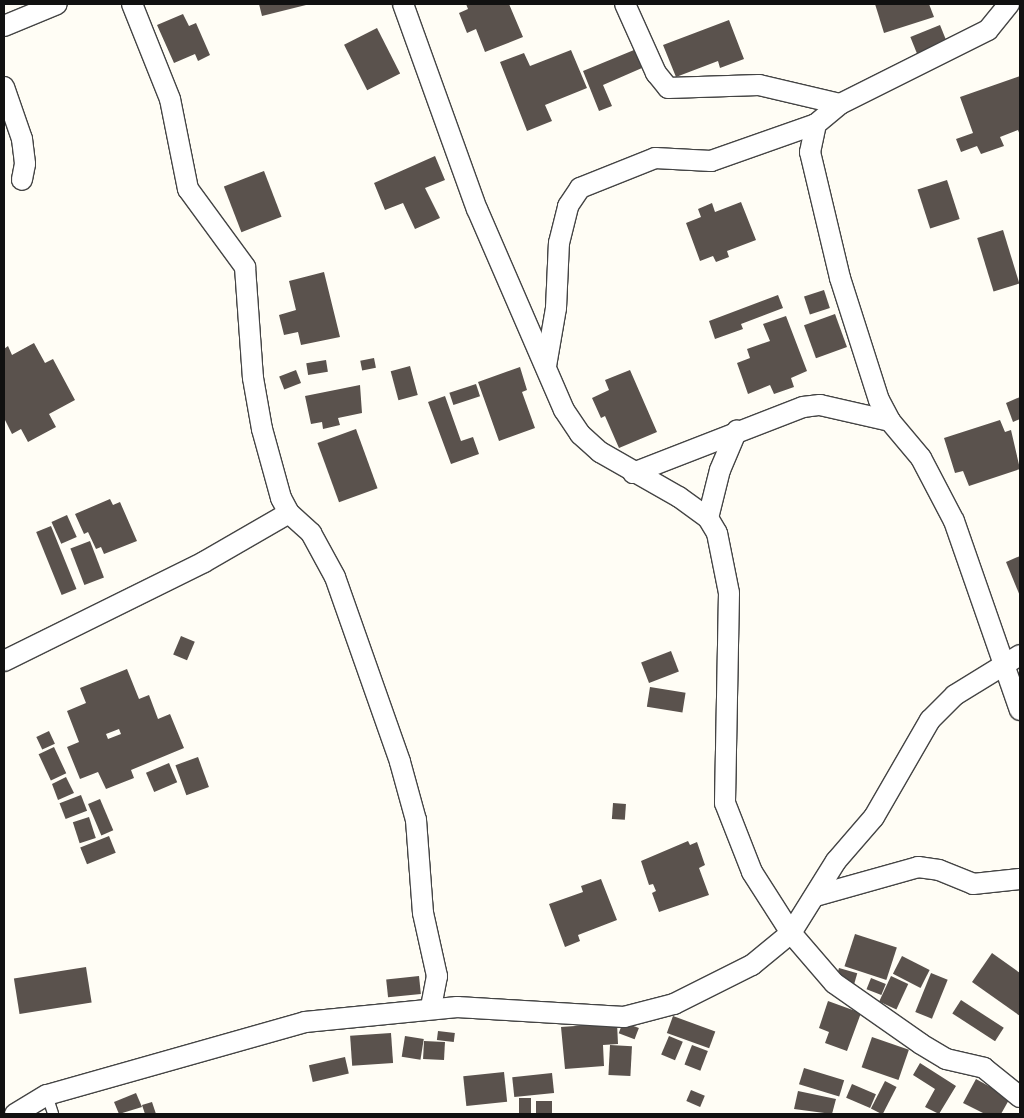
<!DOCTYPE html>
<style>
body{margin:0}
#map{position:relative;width:1024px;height:1118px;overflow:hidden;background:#fffdf5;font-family:"Playfair Display",serif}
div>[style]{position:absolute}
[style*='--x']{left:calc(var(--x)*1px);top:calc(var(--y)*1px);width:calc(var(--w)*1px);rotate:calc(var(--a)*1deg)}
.building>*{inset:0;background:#5a524d;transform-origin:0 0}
.roads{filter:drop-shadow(1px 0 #444) drop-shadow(-1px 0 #444) drop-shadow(0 1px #444) drop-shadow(0 -1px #444)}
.lane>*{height:10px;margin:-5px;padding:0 5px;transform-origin:5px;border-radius:5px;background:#fff}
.street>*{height:20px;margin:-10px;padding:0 10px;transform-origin:10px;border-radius:10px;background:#fff}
span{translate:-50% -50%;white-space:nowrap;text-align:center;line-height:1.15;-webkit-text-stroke:5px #fff;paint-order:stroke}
.frame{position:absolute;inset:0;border:5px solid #111;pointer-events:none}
</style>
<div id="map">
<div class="building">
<div style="clip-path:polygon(259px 4px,310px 4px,262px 16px)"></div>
<div style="clip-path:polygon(466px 4px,509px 4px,523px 37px,485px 52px,476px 29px,467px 33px,459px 13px,468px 9px)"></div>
<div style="clip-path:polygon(875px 4px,929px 4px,934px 17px,884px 33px)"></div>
<div style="clip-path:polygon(183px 14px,189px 26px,196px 23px,210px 55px,198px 61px,195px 54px,174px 63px,157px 25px)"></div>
<div style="clip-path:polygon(729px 20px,744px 59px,720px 68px,718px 61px,676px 77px,663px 45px)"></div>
<div style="left:940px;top:25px;width:18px;height:32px;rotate:68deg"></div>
<div style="left:377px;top:28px;width:51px;height:37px;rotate:63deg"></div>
<div style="clip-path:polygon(571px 50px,587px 88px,545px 105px,552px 121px,527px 131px,500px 62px,524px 53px,530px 66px)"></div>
<div style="clip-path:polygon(634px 50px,642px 68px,603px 85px,612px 106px,599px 111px,583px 71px)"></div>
<div style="clip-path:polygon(1020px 76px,1020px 135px,1018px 130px,1000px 137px,1004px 146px,981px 154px,977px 146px,961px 152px,956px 139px,973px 133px,960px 97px)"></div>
<div style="clip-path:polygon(435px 156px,445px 180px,425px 188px,440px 218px,415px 229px,403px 203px,385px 210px,374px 183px)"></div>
<div style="left:264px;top:171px;width:49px;height:43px;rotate:69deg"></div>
<div style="left:947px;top:180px;width:41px;height:31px;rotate:72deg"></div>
<div style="clip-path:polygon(741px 202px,756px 240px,727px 251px,729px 257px,716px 262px,713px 256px,700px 261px,686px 223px,701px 217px,698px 209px,712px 203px,715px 212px)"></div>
<div style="left:1003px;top:230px;width:56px;height:27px;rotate:73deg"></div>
<div style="clip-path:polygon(324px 272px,340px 337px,301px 345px,298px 332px,284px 335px,279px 315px,296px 310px,289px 281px)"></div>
<div style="left:824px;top:290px;width:19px;height:21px;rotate:72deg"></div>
<div style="clip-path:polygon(778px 295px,783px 308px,741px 324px,743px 329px,715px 339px,709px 321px)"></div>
<div style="left:835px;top:314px;width:35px;height:33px;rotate:70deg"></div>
<div style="clip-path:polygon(786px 316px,807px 371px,791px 378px,794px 387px,774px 394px,770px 385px,748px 394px,737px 363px,750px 358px,747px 349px,770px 341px,763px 324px)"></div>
<div style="clip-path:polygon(34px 343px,45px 363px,53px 359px,75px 400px,49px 414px,56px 427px,28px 442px,21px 429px,12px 434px,4px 418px,4px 349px,8px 346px,12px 355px)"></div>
<div style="left:374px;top:358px;width:10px;height:14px;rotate:79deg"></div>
<div style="left:326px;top:360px;width:12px;height:20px;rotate:81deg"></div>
<div style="left:410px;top:366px;width:30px;height:20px;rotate:75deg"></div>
<div style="clip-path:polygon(520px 367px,527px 390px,522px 392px,535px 428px,499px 441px,478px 382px)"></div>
<div style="left:296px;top:370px;width:14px;height:18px;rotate:69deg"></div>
<div style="clip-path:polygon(630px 370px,657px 432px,619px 448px,605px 416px,601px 418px,592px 398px,609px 390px,605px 380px)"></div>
<div style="left:476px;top:384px;width:13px;height:28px;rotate:72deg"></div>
<div style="clip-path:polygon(360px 385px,362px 413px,338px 418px,340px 425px,323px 429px,322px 422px,311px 424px,305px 396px)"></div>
<div style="clip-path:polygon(445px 396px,461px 441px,473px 437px,479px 454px,451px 464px,428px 402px)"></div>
<div style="clip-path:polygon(1020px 397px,1020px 419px,1013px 422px,1006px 403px)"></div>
<div style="clip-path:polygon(1000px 420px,1005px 432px,1011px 430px,1020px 469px,969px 486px,963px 471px,955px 473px,944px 438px)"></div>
<div style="left:356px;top:429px;width:63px;height:41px;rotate:70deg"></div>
<div style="clip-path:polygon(110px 499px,113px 505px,120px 502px,137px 541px,104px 554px,101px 547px,96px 549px,88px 532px,84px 534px,75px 514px)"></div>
<div style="left:67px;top:515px;width:24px;height:17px;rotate:66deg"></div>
<div style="left:51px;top:526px;width:68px;height:16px;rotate:68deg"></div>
<div style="left:90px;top:541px;width:39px;height:21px;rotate:69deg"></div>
<div style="clip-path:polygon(1020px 556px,1020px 596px,1006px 562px)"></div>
<div style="left:181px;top:636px;width:15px;height:20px;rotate:23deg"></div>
<div style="left:671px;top:651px;width:22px;height:32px;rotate:69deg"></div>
<div style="clip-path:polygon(evenodd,127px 669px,139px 699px,149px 695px,158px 719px,170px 714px,184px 748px,131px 770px,134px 778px,106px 789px,98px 772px,80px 779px,67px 747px,79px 742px,67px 711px,86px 703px,80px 688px,127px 669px,119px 729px,121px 734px,108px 739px,106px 734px,119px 729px)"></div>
<div style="left:650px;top:687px;width:36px;height:20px;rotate:9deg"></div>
<div style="left:49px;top:731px;width:14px;height:14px;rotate:65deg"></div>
<div style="left:54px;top:747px;width:29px;height:17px;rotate:65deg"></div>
<div style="left:198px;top:757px;width:32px;height:24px;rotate:70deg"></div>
<div style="left:169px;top:763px;width:21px;height:25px;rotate:67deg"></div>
<div style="clip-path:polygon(66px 777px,74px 793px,58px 800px,52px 784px)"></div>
<div style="left:81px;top:795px;width:17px;height:23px;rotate:69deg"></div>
<div style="left:100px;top:799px;width:34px;height:13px;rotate:67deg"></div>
<div style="left:613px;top:803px;width:13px;height:16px;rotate:4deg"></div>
<div style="left:89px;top:817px;width:22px;height:17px;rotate:72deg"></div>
<div style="left:109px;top:836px;width:18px;height:31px;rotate:68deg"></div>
<div style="clip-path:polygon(688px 841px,690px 845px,697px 842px,705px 865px,699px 868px,709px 895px,659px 912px,652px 893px,656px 891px,653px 884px,649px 885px,641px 861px)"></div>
<div style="clip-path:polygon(601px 879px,617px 920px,578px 935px,580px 941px,565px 947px,549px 904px,583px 892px,581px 886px)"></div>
<div style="left:855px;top:934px;width:44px;height:34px;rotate:18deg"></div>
<div style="clip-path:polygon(992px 953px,1020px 973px,1020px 1016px,972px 982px)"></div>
<div style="left:902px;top:956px;width:31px;height:20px;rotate:27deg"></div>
<div style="left:86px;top:967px;width:36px;height:73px;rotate:81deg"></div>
<div style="left:839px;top:968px;width:19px;height:15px;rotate:16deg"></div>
<div style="left:931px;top:973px;width:18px;height:42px;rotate:22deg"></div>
<div style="left:419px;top:976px;width:18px;height:33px;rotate:84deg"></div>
<div style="left:891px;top:976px;width:19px;height:28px;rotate:25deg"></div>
<div style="left:871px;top:978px;width:16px;height:12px;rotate:22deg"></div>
<div style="left:961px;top:1000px;width:51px;height:16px;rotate:33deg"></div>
<div style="clip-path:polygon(828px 1001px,861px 1013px,847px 1051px,825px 1043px,829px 1032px,819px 1028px)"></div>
<div style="left:673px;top:1016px;width:45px;height:18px;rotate:20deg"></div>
<div style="left:623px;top:1022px;width:17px;height:12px;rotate:21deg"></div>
<div style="clip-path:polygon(617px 1023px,618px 1044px,603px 1045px,604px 1066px,565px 1069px,561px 1027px)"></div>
<div style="left:438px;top:1031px;width:17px;height:9px;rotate:7deg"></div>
<div style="left:391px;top:1033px;width:30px;height:41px;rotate:86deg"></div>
<div style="left:405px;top:1036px;width:19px;height:21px;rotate:9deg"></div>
<div style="left:669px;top:1036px;width:15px;height:20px;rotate:23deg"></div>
<div style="left:872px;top:1037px;width:39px;height:32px;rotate:19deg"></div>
<div style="left:424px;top:1041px;width:21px;height:18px;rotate:3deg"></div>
<div style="left:610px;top:1045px;width:22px;height:30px;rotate:3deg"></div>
<div style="left:692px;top:1045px;width:17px;height:21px;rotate:21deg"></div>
<div style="left:345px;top:1057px;width:17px;height:37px;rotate:77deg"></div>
<div style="clip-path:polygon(920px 1063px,956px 1086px,939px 1114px,925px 1107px,935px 1089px,913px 1075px)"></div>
<div style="left:804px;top:1068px;width:42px;height:17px;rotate:17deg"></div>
<div style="left:504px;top:1072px;width:30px;height:41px;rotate:84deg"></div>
<div style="left:552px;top:1073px;width:20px;height:40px;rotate:84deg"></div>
<div style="clip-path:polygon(976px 1079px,1010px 1098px,1001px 1114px,985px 1114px,963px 1103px)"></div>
<div style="left:885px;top:1081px;width:13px;height:31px;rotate:27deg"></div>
<div style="left:852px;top:1084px;width:26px;height:15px;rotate:23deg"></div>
<div style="left:691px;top:1090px;width:15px;height:12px;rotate:23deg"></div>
<div style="clip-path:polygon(798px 1091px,836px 1099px,832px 1114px,794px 1109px)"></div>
<div style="clip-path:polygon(136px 1093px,142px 1107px,119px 1114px,114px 1102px)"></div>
<div style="left:519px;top:1098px;width:12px;height:16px"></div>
<div style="left:536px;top:1101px;width:16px;height:13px"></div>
<div style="clip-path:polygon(152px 1102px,156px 1114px,145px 1114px,142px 1105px)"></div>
</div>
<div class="roads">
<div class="lane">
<div style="--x:47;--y:1095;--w:20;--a:72"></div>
</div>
<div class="street">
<div style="--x:132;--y:4;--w:102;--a:68.2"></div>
<div style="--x:170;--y:99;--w:92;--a:78.7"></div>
<div style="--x:188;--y:189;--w:97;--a:53.8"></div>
<div style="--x:245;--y:267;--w:111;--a:85.9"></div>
<div style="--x:253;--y:378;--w:52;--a:80"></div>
<div style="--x:262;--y:429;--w:72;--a:74.6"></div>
<div style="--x:281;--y:498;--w:17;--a:62"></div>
<div style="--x:289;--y:513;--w:30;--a:42"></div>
<div style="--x:311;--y:533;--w:50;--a:61.4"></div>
<div style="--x:335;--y:577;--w:196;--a:70.6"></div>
<div style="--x:400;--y:762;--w:60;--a:74.6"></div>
<div style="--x:416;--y:820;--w:93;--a:85.7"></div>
<div style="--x:423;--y:913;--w:65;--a:77.5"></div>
<div style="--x:437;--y:976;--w:33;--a:101"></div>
<div style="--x:403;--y:4;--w:218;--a:70.2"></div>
<div style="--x:477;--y:209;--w:219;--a:66.6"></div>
<div style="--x:564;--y:410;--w:29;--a:56"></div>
<div style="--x:580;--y:434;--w:27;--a:42"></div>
<div style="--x:600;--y:452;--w:91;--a:29.7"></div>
<div style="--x:679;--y:497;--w:36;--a:36"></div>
<div style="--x:708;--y:518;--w:17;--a:59"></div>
<div style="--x:717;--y:533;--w:61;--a:78.7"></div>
<div style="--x:729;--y:593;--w:210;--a:91.1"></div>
<div style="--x:725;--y:803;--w:74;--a:68.6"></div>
<div style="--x:752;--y:872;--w:72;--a:57.4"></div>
<div style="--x:791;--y:933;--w:66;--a:49.3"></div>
<div style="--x:834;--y:983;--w:106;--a:35"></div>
<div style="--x:921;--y:1044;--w:29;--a:31"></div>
<div style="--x:946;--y:1059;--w:39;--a:13"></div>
<div style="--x:984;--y:1068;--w:46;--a:38.9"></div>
<div style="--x:625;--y:4;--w:76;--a:65.8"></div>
<div style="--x:656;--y:73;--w:19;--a:51"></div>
<div style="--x:668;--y:88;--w:91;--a:-1.9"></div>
<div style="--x:759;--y:85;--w:83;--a:13.2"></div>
<div style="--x:1009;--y:4;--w:33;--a:129"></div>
<div style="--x:988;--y:30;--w:165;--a:153.4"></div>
<div style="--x:840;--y:104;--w:31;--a:140"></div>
<div style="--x:816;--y:124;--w:29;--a:102"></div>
<div style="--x:810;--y:152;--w:130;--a:76.6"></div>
<div style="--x:840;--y:278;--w:128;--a:72.3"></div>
<div style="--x:879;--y:400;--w:24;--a:62"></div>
<div style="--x:890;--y:421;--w:48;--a:50"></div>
<div style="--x:921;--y:458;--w:71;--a:62.4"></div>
<div style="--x:954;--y:521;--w:200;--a:70.8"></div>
<div style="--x:4;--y:26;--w:57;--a:-22.5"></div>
<div style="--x:4;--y:87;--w:55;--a:70.9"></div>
<div style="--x:22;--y:139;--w:25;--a:83"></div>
<div style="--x:25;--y:164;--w:16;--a:101"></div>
<div style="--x:546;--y:366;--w:59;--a:-80.2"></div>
<div style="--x:556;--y:308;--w:65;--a:-87.4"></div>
<div style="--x:559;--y:243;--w:38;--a:-76"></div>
<div style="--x:568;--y:206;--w:22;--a:-56"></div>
<div style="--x:580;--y:188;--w:81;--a:-21.8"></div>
<div style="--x:655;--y:158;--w:56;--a:3.1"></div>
<div style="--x:711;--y:161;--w:111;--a:-19.4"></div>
<div style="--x:633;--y:473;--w:182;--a:-21.2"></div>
<div style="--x:803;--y:407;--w:17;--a:-7"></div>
<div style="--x:820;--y:405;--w:72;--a:12.9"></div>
<div style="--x:708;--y:518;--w:49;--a:-76"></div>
<div style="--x:720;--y:470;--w:43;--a:-67"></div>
<div style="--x:4;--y:661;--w:223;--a:-26.3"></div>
<div style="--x:204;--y:562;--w:98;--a:-30"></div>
<div style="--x:815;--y:896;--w:107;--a:-15.7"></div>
<div style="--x:918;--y:867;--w:21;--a:8"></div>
<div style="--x:939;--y:870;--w:37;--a:22"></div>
<div style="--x:973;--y:884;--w:47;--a:-6.1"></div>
<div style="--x:15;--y:1114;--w:37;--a:-31"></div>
<div style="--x:47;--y:1095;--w:268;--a:-15.8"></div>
<div style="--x:305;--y:1022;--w:153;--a:-5.6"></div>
<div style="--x:457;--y:1007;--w:167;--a:3.4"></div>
<div style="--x:624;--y:1017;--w:52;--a:-14.6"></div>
<div style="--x:674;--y:1004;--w:87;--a:-26.6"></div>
<div style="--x:752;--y:965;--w:50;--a:-39.4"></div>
<div style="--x:791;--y:933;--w:85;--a:-58"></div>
<div style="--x:836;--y:861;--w:58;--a:-49.2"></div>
<div style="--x:874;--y:817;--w:112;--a:-60"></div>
<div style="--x:930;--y:720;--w:35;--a:-45"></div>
<div style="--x:955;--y:695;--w:76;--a:-31.6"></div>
</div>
</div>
<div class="frame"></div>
</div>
